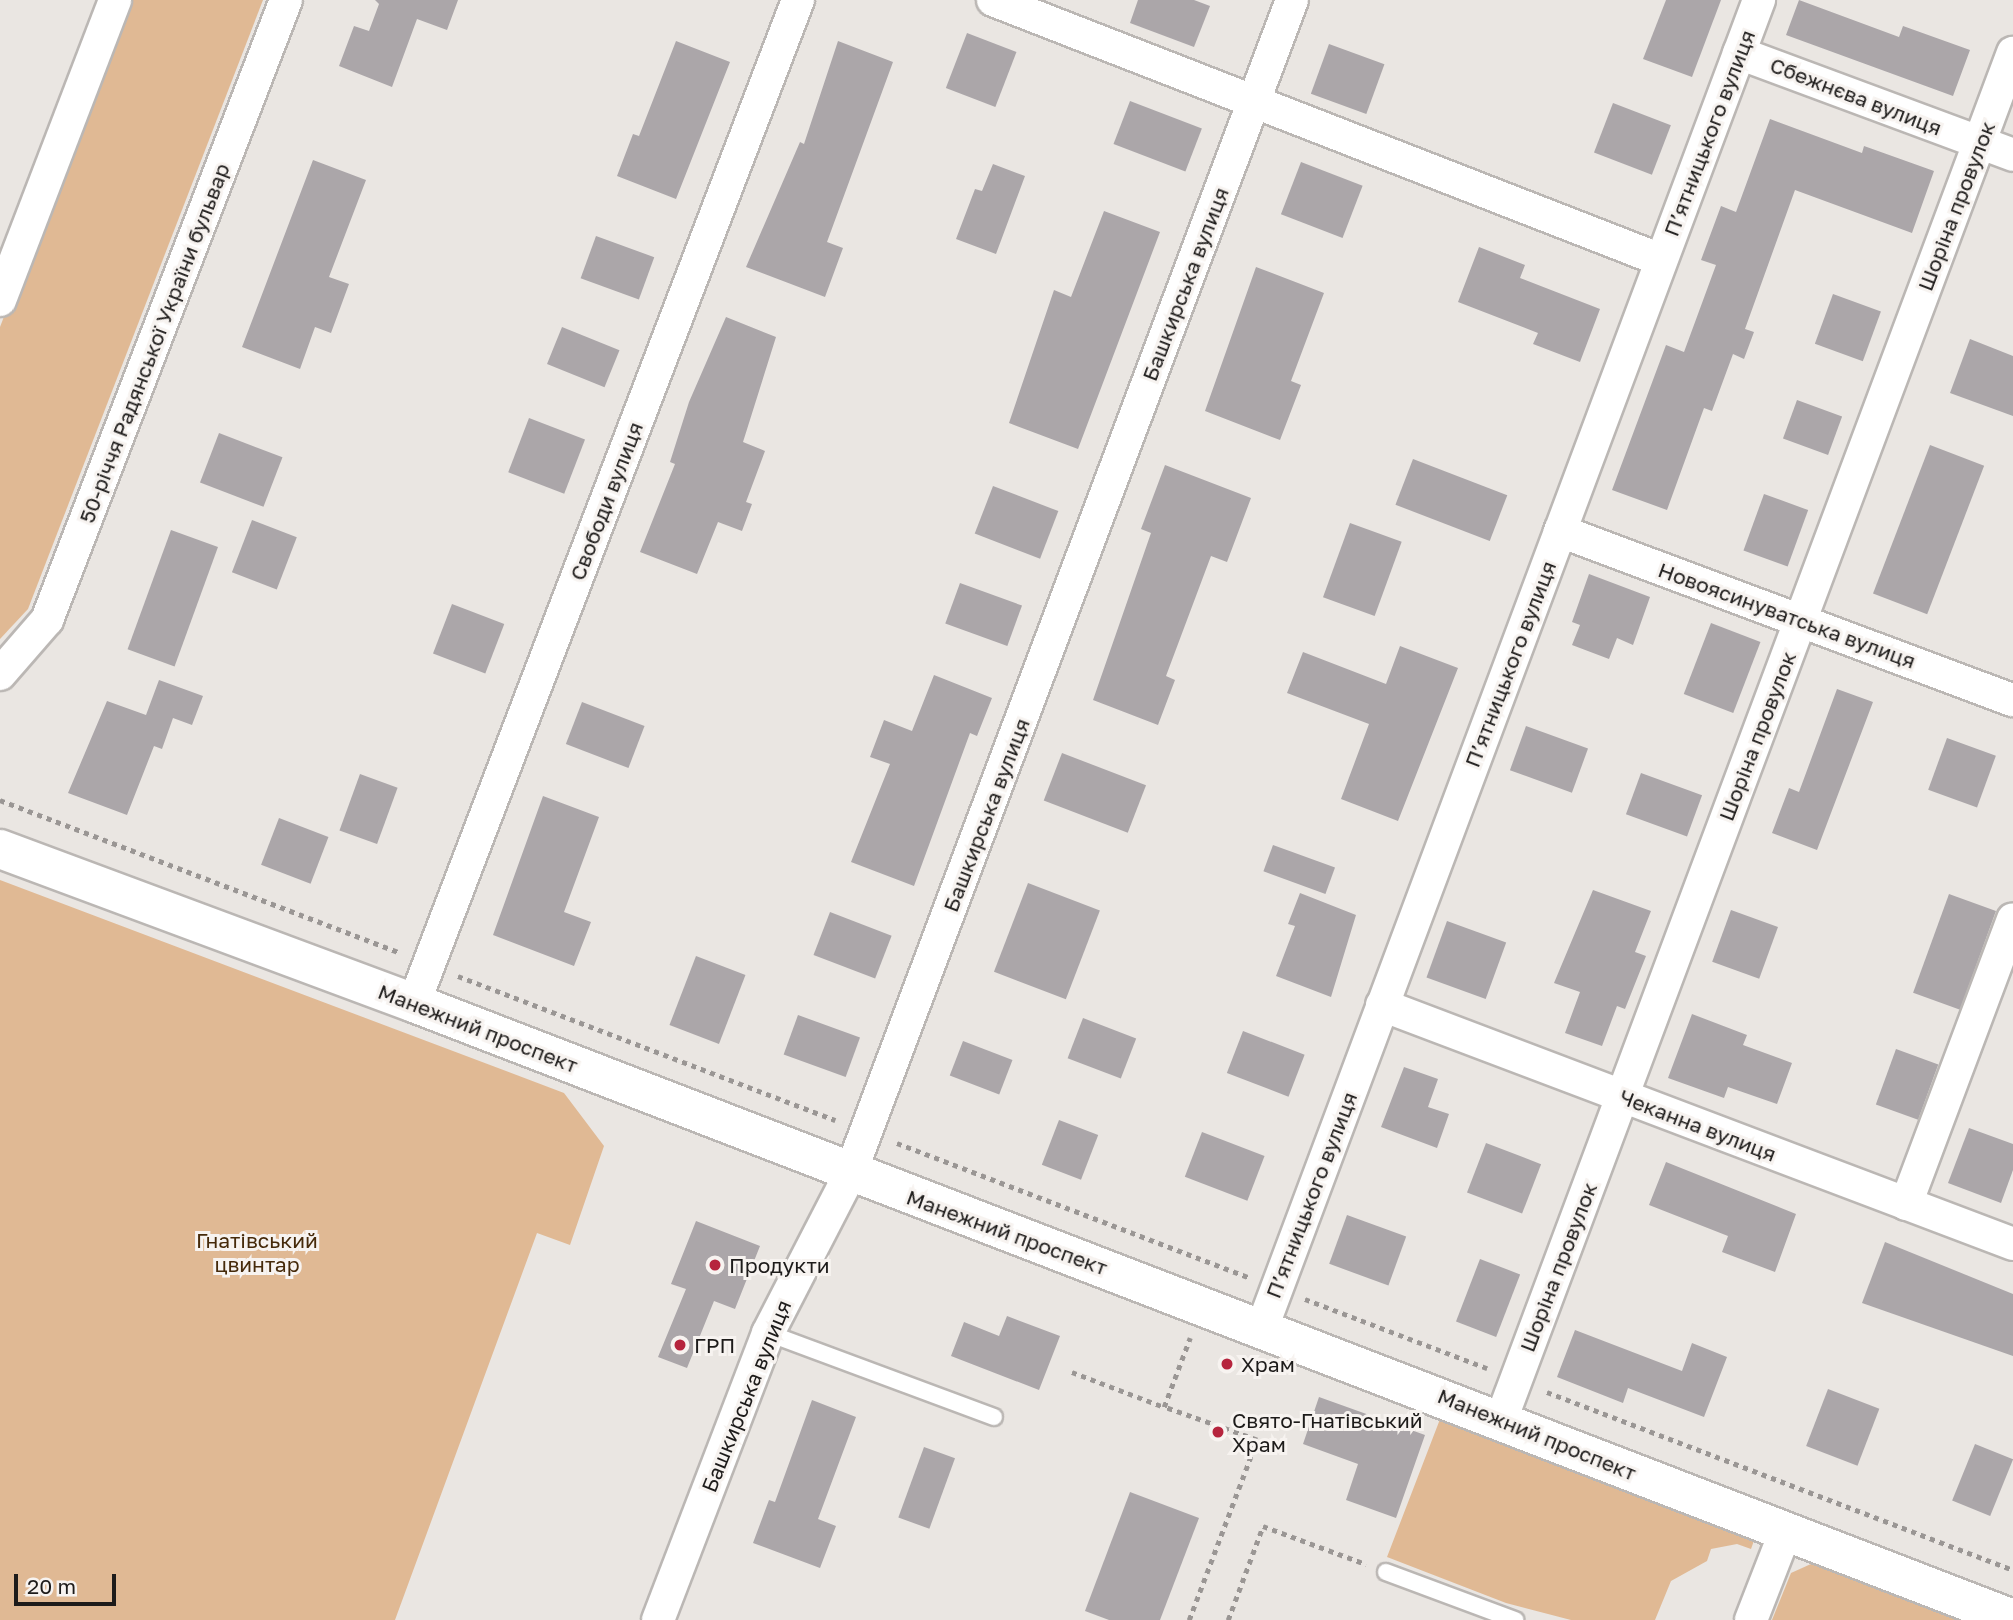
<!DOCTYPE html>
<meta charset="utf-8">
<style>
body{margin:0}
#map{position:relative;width:2013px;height:1620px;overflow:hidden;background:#eae6e2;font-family:"Golos Text",sans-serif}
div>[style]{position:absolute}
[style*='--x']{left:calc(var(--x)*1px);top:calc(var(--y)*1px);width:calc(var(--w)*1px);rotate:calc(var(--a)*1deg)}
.green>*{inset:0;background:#e0b994}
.building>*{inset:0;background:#aba6a9;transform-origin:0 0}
.path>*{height:4.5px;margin-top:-2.25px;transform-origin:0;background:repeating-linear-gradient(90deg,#9a9694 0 5px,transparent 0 10px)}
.roads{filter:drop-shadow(2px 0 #bbb7b4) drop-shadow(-2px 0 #bbb7b4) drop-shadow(0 2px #bbb7b4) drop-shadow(0 -2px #bbb7b4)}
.service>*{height:16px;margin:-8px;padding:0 8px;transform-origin:8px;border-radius:8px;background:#fff}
.minor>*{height:32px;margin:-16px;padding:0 16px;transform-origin:16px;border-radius:16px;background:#fff}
.tertiary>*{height:38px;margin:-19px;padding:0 19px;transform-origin:19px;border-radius:19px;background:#fff}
.dots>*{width:19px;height:19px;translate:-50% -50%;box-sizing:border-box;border:4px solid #f7f3f0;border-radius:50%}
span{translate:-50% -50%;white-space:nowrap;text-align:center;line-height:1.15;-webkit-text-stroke:6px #f7f3f0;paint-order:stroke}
.street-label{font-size:21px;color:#1d1b1a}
.park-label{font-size:21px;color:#462a0a}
.poi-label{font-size:21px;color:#1d1b1a}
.left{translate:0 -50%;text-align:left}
.scale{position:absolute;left:14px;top:1574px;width:102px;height:32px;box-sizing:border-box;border:4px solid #1d1b1a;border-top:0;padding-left:9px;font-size:21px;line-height:24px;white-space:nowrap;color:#1d1b1a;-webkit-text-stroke:5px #f7f3f0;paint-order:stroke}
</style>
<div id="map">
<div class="green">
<div style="clip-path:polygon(126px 0,263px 0,28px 609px,0 639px,0 327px)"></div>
<div style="clip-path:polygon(0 880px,564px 1093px,604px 1146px,570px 1245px,537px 1233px,395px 1620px,0 1620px)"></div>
<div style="clip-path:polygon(1442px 1414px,1756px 1535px,1751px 1549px,1737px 1544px,1711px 1549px,1707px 1561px,1671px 1581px,1655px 1620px,1571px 1620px,1506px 1603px,1387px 1557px)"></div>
<div style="clip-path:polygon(1822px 1559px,1974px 1620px,1772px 1620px,1791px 1573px)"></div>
</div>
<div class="building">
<div style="clip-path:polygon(375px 0,458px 0,447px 30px,417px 19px,392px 87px,339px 66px,354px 26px,369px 31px,379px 4px)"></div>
<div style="clip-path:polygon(1138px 0,1194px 0,1210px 6px,1194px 47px,1130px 23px)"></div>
<div style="clip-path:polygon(1666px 0,1721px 0,1692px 77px,1643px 59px)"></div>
<div style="clip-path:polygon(1799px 0,1899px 37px,1903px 26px,1970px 50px,1953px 96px,1786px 35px)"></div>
<div style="left:967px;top:33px;width:53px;height:59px;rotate:21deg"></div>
<div style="clip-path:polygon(676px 41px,730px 62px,676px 199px,617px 176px,633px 134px,639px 136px)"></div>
<div style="clip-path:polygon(838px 41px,893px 62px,827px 242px,843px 248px,825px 297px,746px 267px,800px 142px,804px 144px)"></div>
<div style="left:1329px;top:44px;width:59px;height:53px;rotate:20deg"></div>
<div style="left:1130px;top:101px;width:77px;height:46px;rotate:21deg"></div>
<div style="left:1613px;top:103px;width:62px;height:53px;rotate:21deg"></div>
<div style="clip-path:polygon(1770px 119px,1862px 153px,1864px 146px,1934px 171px,1912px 233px,1795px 190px,1745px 329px,1754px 332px,1744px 359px,1733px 354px,1712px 411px,1704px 408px,1667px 510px,1612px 490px,1666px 345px,1684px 352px,1716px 265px,1701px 260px,1721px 206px,1736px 212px)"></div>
<div style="clip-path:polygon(313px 160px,366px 180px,329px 277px,349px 284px,331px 333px,315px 327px,300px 369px,242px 347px)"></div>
<div style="left:1301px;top:162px;width:66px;height:56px;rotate:21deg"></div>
<div style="clip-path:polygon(993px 164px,1025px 176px,996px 254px,956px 239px,975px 189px,982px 191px)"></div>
<div style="clip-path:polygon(1104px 211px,1160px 232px,1078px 449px,1009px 423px,1054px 290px,1071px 297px)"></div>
<div style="left:596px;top:236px;width:62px;height:45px;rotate:20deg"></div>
<div style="clip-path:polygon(1479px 247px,1525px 265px,1520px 278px,1600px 309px,1580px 362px,1533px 344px,1538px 333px,1458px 302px)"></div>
<div style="clip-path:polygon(1256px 267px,1324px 293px,1291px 381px,1301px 385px,1280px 440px,1205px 411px)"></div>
<div style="left:1833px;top:294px;width:51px;height:53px;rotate:20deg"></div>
<div style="clip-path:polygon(726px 317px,776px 337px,743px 442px,765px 451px,746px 502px,752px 504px,742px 531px,718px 522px,697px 574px,640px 552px,675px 464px,670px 462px,689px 402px)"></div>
<div style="left:562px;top:327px;width:62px;height:40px;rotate:22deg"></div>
<div style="clip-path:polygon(1970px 339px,2013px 356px,2013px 416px,1950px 393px)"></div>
<div style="left:1797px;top:400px;width:48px;height:41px;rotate:20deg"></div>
<div style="left:529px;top:418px;width:60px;height:58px;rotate:21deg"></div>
<div style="left:219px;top:433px;width:68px;height:53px;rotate:21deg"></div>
<div style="left:1930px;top:445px;width:58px;height:159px;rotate:21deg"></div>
<div style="left:1413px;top:459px;width:101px;height:49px;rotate:21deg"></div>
<div style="clip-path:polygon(1165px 465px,1251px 498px,1227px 562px,1211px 556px,1166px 676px,1175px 680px,1158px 725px,1093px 700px,1151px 533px,1141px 529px)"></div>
<div style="left:993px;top:486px;width:70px;height:51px;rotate:21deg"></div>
<div style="left:1764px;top:494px;width:47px;height:60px;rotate:20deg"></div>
<div style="left:252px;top:520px;width:48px;height:56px;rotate:21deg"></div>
<div style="left:1350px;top:523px;width:55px;height:79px;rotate:20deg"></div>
<div style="left:171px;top:530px;width:50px;height:127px;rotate:20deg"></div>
<div style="clip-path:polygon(1589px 574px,1650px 597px,1633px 645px,1617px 638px,1609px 659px,1572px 645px,1580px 625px,1572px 622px)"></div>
<div style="left:960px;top:583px;width:66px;height:43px;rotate:20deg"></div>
<div style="left:452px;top:604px;width:56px;height:53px;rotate:21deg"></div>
<div style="left:1711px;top:623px;width:53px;height:76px;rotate:21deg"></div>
<div style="clip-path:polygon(1400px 646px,1458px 668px,1398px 821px,1341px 799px,1369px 724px,1287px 693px,1303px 652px,1386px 684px)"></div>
<div style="clip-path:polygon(934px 675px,992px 698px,977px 736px,970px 733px,914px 886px,851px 862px,890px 764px,870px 757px,884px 720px,912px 731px)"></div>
<div style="clip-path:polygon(159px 680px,203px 696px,192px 725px,173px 718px,162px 749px,154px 746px,127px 815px,68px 793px,107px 701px,146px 715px)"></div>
<div style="clip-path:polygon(1837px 689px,1873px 702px,1817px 850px,1772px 833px,1789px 788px,1799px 792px)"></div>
<div style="left:582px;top:702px;width:67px;height:45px;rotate:21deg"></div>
<div style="left:1526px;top:726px;width:66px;height:47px;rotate:20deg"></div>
<div style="left:1947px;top:738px;width:52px;height:55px;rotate:20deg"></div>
<div style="left:1062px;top:753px;width:90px;height:51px;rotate:21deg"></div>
<div style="left:1641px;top:773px;width:65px;height:44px;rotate:20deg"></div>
<div style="left:360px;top:774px;width:40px;height:60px;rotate:20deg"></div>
<div style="clip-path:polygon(543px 796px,599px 817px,564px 912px,591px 922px,574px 966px,493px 935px)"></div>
<div style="left:279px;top:818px;width:53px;height:50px;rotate:21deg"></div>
<div style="left:1273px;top:845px;width:66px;height:28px;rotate:20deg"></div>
<div style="left:1028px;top:883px;width:77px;height:95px;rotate:21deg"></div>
<div style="clip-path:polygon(1593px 890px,1651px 911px,1635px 952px,1646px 956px,1625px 1009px,1617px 1006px,1602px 1046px,1565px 1033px,1580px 992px,1554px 983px)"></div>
<div style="clip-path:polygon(1300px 893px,1356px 915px,1331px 997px,1276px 976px,1295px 926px,1288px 924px)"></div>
<div style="left:1949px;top:894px;width:50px;height:105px;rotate:20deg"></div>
<div style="left:1731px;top:910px;width:50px;height:55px;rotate:20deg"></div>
<div style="left:830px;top:912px;width:66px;height:46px;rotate:21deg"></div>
<div style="left:1447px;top:921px;width:63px;height:60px;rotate:20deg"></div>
<div style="left:696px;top:956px;width:53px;height:74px;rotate:21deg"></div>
<div style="clip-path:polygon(1692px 1014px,1747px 1035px,1743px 1045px,1792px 1063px,1777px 1104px,1728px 1087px,1724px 1098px,1668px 1078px)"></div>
<div style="left:798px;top:1015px;width:66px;height:42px;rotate:20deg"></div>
<div style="left:1083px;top:1018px;width:57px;height:43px;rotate:21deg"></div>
<div style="left:1243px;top:1031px;width:66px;height:45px;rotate:21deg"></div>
<div style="left:963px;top:1041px;width:53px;height:37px;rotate:21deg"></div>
<div style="left:1896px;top:1049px;width:45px;height:59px;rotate:20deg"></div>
<div style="clip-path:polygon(1404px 1067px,1438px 1079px,1428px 1107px,1449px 1114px,1437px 1148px,1381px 1127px)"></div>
<div style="left:1059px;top:1120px;width:42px;height:48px;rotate:21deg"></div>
<div style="clip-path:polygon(1969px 1128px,2013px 1144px,2013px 1170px,2001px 1203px,1948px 1183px)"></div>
<div style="left:1202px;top:1132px;width:67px;height:48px;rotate:21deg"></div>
<div style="left:1486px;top:1143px;width:59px;height:53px;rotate:21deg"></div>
<div style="clip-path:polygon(1666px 1162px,1796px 1214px,1775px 1272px,1722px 1252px,1728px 1236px,1649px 1205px)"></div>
<div style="left:1347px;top:1215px;width:63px;height:52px;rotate:20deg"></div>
<div style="clip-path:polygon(696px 1221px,760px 1246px,735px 1309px,714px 1301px,687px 1368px,658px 1357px,686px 1289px,671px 1284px)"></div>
<div style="clip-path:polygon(1885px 1242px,2013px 1294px,2013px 1356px,1862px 1303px)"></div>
<div style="left:1480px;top:1259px;width:43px;height:67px;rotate:21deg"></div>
<div style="clip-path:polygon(1007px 1316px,1060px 1336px,1039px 1390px,951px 1356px,964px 1322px,999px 1336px)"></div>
<div style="clip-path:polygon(1575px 1330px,1682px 1371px,1692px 1343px,1727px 1357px,1704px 1417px,1628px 1388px,1623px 1403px,1557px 1377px)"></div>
<div style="left:1828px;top:1389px;width:55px;height:61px;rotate:21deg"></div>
<div style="clip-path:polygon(1319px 1397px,1425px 1435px,1396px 1518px,1346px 1500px,1358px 1464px,1303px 1444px)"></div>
<div style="clip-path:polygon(812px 1400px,856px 1417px,818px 1519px,836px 1526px,820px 1568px,753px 1543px,769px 1500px,775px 1502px)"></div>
<div style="left:1975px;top:1444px;width:41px;height:61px;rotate:22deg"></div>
<div style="left:924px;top:1447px;width:33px;height:75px;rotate:20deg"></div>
<div style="clip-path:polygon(1130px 1492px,1199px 1518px,1160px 1620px,1109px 1620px,1085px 1611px)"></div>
</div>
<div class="path">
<div style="--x:0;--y:800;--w:426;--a:20.9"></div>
<div style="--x:458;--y:976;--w:404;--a:20.9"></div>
<div style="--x:897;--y:1143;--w:376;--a:20.9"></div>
<div style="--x:1305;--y:1299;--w:195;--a:20.8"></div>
<div style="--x:1072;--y:1372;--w:98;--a:20.8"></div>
<div style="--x:1547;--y:1392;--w:499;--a:20.9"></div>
<div style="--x:1189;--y:1620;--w:192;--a:-69.3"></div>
<div style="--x:1257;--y:1440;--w:99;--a:-160.5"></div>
<div style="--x:1164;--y:1407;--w:74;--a:-69.4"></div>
<div style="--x:1228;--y:1620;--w:100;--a:-69.6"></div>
<div style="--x:1263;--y:1526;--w:110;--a:20.3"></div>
</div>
<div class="roads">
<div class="service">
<div style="--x:768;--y:1333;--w:241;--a:20.4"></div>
<div style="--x:1386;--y:1572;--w:138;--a:20.4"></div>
</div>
<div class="minor">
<div style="--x:993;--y:0;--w:717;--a:21.27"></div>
<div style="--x:1739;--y:53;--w:292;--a:20.4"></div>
<div style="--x:0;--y:300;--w:321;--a:-69"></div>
<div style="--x:1560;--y:531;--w:483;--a:20.5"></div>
<div style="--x:0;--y:674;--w:72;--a:-49"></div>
<div style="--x:47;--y:620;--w:664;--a:-68.92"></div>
<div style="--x:414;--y:1003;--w:1074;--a:-69.05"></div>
<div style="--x:1382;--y:1005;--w:675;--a:20.74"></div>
<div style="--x:1906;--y:1204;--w:304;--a:-69.4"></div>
<div style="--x:1262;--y:1328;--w:1418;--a:-69.48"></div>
<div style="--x:1501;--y:1420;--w:1460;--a:-69.47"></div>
<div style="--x:658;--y:1620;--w:307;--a:-69"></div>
<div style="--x:768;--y:1333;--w:179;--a:-62.7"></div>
<div style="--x:850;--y:1174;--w:1254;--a:-69.37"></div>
<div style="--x:1751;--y:1620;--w:93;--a:-68.7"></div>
</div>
<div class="tertiary">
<div style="--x:0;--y:849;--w:442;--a:20.4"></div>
<div style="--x:414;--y:1003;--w:1714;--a:21.07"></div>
</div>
</div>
<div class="dots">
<div style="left:715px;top:1265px;background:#b6243d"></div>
<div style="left:680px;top:1345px;background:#b6243d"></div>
<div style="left:1227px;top:1364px;background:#b6243d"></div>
<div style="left:1218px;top:1432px;background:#b6243d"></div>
</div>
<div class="street-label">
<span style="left:1856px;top:96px;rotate:21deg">Сбежнєва вулиця</span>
<span style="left:1709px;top:133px;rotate:-69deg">П’ятницького вулиця</span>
<span style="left:1956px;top:206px;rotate:-69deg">Шоріна провулок</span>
<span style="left:1185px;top:284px;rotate:-69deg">Башкирська вулиця</span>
<span style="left:154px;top:343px;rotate:-69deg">50-річчя Радянської України бульвар</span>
<span style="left:606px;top:501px;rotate:-69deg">Свободи вулиця</span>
<span style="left:1787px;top:615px;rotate:20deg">Новоясинуватська вулиця</span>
<span style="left:1510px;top:664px;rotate:-69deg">П’ятницького вулиця</span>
<span style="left:1757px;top:736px;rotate:-69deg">Шоріна провулок</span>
<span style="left:986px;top:815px;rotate:-69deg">Башкирська вулиця</span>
<span style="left:478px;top:1028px;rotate:21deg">Манежний проспект</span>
<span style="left:1698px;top:1125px;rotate:21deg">Чеканна вулиця</span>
<span style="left:1311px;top:1195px;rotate:-69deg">П’ятницького вулиця</span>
<span style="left:1007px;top:1232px;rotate:20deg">Манежний проспект</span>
<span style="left:1558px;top:1267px;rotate:-69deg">Шоріна провулок</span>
<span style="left:746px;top:1396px;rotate:-68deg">Башкирська вулиця</span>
<span style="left:1537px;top:1434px;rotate:22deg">Манежний проспект</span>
</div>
<div class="park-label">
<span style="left:257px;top:1252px">Гнатівський<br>цвинтар</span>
</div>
<div class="poi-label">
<span class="left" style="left:729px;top:1265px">Продукти</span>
<span class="left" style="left:694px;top:1345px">ГРП</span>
<span class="left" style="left:1241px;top:1364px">Храм</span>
<span class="left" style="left:1232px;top:1432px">Свято-Гнатівський<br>Храм</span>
</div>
<div class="scale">20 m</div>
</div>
